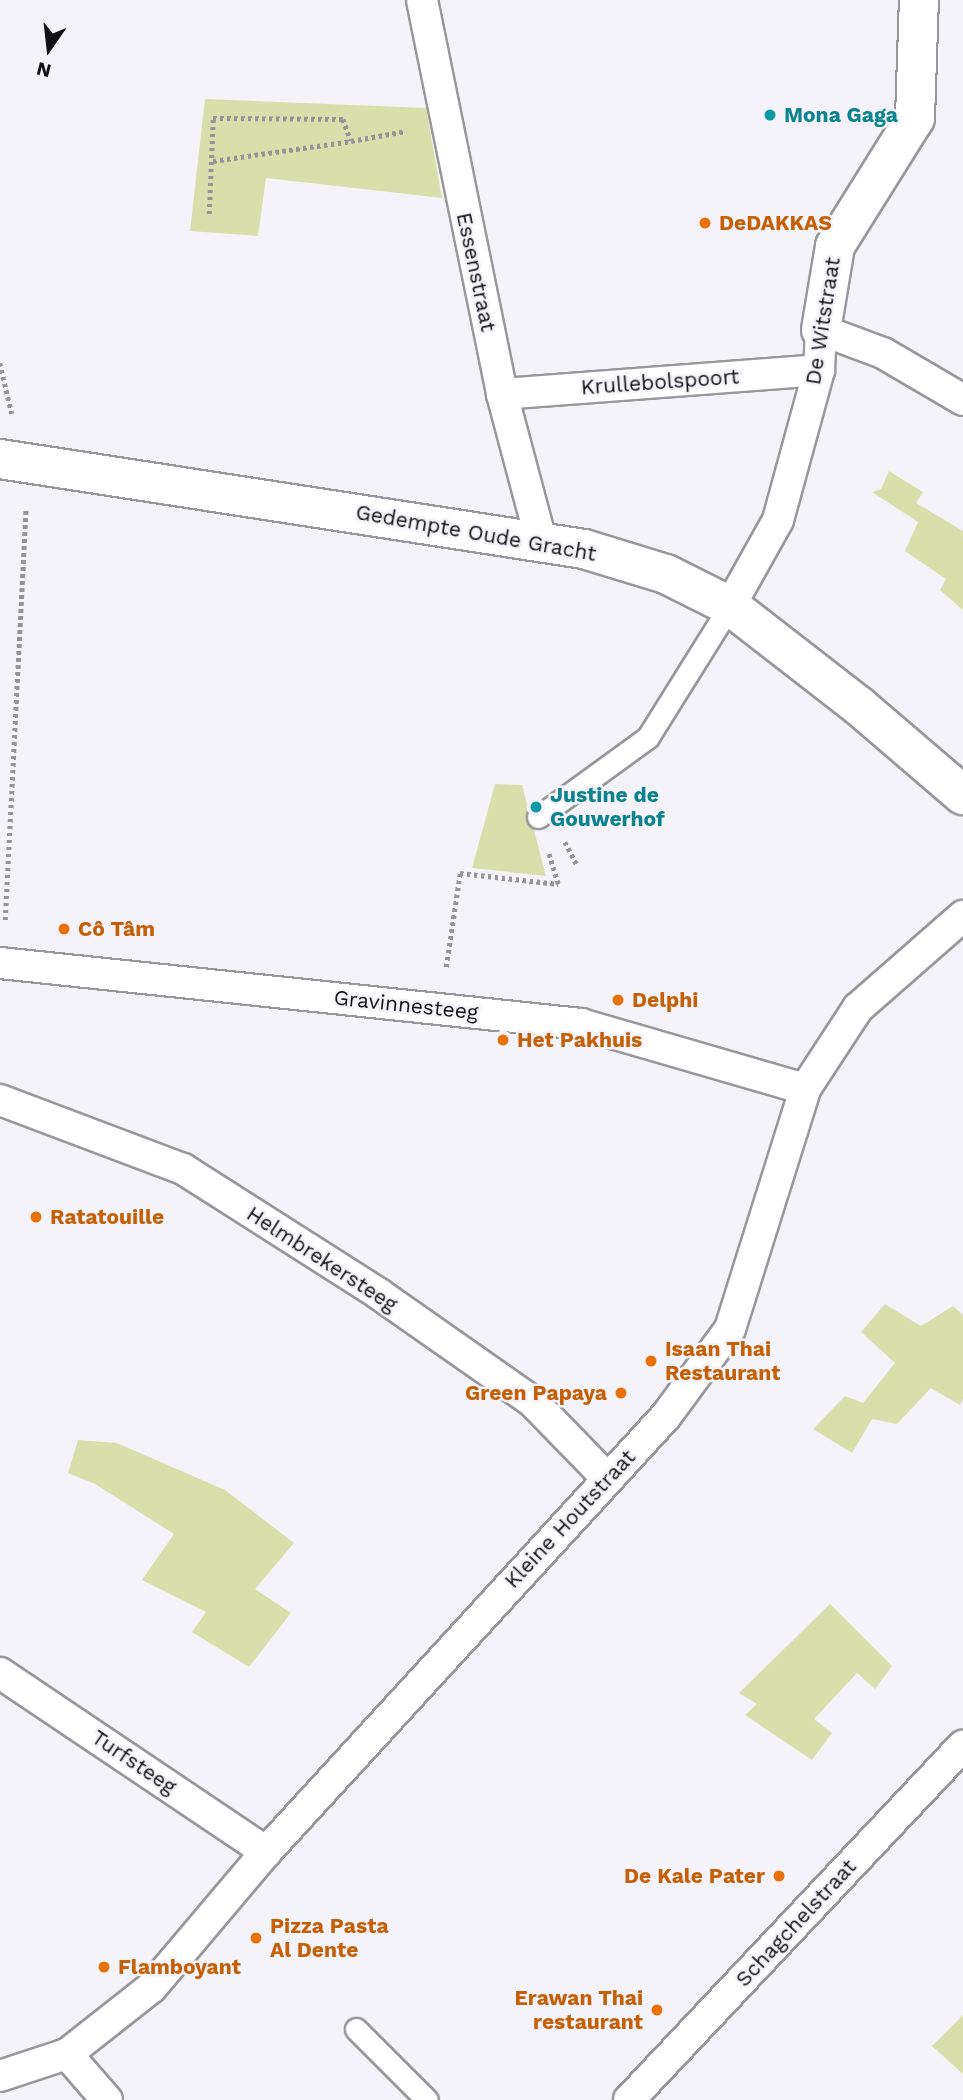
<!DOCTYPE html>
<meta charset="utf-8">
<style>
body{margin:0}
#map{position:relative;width:963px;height:2100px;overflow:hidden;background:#f4f3f9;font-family:"Work Sans",sans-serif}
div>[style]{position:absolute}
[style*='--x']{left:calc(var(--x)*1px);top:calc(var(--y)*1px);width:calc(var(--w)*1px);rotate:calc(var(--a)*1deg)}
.green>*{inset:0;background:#d9dfab}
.path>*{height:4.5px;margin-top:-2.25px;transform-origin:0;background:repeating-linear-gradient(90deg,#959498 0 3.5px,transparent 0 7px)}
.roads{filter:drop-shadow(2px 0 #97979c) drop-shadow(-2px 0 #97979c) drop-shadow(0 2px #97979c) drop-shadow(0 -2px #97979c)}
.service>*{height:21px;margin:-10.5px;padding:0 10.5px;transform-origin:10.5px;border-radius:10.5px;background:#fff}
.pedestrian>*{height:30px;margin:-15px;padding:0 15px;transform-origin:15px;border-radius:15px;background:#fff}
.minor>*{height:38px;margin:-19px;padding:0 19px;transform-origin:19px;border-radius:19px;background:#fff}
.tertiary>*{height:38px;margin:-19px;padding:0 19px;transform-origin:19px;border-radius:19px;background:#fff}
.dots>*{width:19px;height:19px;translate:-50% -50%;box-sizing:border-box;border:4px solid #f4f3f9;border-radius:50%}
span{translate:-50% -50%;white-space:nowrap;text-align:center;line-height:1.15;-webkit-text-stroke:5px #f4f3f9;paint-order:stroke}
.culture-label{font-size:21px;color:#0d838f;font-weight:700}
.left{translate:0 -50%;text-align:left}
.food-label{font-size:21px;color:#c56008;font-weight:700}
.right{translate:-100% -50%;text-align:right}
.street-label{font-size:21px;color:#121113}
.north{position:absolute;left:14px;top:14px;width:70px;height:70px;-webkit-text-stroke:5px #f4f3f9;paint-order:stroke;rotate:194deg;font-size:19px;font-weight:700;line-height:28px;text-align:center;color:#121113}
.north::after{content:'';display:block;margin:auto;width:24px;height:32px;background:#121113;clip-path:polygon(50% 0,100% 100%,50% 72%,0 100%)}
</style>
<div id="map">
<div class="green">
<div style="clip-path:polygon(205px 99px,426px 108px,442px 198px,266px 178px,258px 236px,190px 231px)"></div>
<div style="clip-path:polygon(889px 471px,923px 492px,916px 503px,963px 531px,963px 610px,940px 590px,946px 579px,905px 551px,918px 522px,872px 492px,881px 489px)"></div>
<div style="clip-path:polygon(495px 784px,522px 785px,546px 876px,472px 868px)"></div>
<div style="clip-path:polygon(885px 1304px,921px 1326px,953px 1306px,963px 1315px,963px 1399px,960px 1405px,931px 1388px,897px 1424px,872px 1419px,852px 1453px,813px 1429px,845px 1396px,863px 1403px,895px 1363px,861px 1332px)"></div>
<div style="clip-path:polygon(78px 1440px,117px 1443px,225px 1490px,294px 1543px,255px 1589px,291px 1613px,249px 1667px,192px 1632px,206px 1612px,142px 1580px,174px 1534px,95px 1484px,68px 1473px)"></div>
<div style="clip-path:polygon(830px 1604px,892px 1666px,875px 1689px,857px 1673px,814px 1719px,832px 1733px,812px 1760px,745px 1715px,757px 1704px,739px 1693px)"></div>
<div style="clip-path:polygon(963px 2015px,963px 2074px,932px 2046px)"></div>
</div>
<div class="path">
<div style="--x:213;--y:161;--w:139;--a:-8.2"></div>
<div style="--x:209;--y:214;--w:96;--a:-87.6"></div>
<div style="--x:213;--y:118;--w:130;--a:0.4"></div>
<div style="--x:343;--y:119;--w:23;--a:70"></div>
<div style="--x:351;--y:141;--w:56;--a:-10.3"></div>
<div style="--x:0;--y:363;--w:52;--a:76.8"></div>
<div style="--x:565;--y:842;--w:27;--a:62"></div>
<div style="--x:5;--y:920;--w:411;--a:-87.1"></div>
<div style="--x:446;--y:967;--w:95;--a:-81.5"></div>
<div style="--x:460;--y:873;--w:99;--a:6.4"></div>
<div style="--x:558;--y:884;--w:34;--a:-107"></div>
</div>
<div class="roads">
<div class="service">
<div style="--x:538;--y:817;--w:136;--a:-36"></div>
<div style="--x:648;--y:737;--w:155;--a:-58"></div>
<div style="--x:356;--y:2029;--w:100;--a:45"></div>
</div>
<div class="pedestrian">
<div style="--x:422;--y:0;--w:402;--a:78.5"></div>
<div style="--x:502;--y:394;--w:152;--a:75.1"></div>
<div style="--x:502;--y:394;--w:318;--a:-4.3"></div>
<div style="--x:730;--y:606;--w:98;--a:-60.8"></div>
<div style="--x:778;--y:520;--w:156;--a:-74.7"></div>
<div style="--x:819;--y:370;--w:40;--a:-87.1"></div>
<div style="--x:821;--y:330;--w:66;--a:20.4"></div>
<div style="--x:883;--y:353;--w:93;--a:30.4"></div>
<div style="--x:0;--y:963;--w:584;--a:5.99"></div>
<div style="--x:581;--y:1024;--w:233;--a:16.2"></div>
<div style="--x:0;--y:1100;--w:196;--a:20.7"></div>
<div style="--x:183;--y:1169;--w:232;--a:32.5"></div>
<div style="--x:379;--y:1294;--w:188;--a:35"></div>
<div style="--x:533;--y:1402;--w:106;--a:45.8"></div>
<div style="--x:0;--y:1673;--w:321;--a:33.9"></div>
<div style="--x:67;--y:2054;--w:61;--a:49"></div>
<div style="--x:0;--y:2076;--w:71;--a:-18.2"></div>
<div style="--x:67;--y:2054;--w:107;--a:-38.2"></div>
<div style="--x:151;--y:1988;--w:178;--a:-49.8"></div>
<div style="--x:266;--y:1852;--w:592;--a:-47.47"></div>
<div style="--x:666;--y:1416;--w:108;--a:-53.7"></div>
<div style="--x:730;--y:1329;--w:251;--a:-72.6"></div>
<div style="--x:805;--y:1089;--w:97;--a:-56.8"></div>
<div style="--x:858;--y:1008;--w:140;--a:-41.2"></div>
<div style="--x:629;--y:2100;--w:487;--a:-46.7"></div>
</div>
<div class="minor">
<div style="--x:821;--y:330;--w:85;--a:-80.5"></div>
<div style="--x:835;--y:246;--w:151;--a:-58"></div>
<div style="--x:915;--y:118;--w:118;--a:-88.1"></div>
</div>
<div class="tertiary">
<div style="--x:0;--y:459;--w:591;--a:8.76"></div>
<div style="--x:584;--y:549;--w:86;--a:17"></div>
<div style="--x:666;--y:574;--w:72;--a:26.6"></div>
<div style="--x:730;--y:606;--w:163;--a:37.8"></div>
<div style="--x:859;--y:706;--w:137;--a:40.6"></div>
</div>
</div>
<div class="dots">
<div style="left:770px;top:115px;background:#0f9aa8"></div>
<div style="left:705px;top:223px;background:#e8710a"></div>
<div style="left:536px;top:807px;background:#0f9aa8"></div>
<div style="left:64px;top:929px;background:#e8710a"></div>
<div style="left:618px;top:1000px;background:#e8710a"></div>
<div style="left:503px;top:1040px;background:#e8710a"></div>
<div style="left:36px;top:1217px;background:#e8710a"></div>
<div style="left:651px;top:1361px;background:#e8710a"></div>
<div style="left:621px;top:1393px;background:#e8710a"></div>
<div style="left:779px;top:1876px;background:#e8710a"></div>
<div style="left:256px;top:1938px;background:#e8710a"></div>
<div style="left:104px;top:1967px;background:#e8710a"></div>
<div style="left:657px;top:2010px;background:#e8710a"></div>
</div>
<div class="culture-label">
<span class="left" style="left:784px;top:115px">Mona Gaga</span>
<span class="left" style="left:550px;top:807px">Justine de<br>Gouwerhof</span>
</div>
<div class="food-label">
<span class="left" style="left:719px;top:223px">DeDAKKAS</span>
<span class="left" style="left:78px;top:929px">Cô Tâm</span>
<span class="left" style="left:632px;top:1000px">Delphi</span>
<span class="left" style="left:517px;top:1040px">Het Pakhuis</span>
<span class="left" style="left:50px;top:1217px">Ratatouille</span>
<span class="left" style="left:665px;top:1361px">Isaan Thai<br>Restaurant</span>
<span class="right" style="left:607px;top:1393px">Green Papaya</span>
<span class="right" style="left:765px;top:1876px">De Kale Pater</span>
<span class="left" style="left:270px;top:1938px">Pizza Pasta<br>Al Dente</span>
<span class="left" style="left:118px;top:1967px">Flamboyant</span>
<span class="right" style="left:643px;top:2010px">Erawan Thai<br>restaurant</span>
</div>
<div class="street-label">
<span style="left:476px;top:272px;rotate:78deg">Essenstraat</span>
<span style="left:823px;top:321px;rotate:-81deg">De Witstraat</span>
<span style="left:660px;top:382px;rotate:-4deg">Krullebolspoort</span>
<span style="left:476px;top:533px;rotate:10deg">Gedempte Oude Gracht</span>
<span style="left:406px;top:1005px;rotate:6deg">Gravinnesteeg</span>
<span style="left:322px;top:1259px;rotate:33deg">Helmbrekersteeg</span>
<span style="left:570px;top:1519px;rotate:-47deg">Kleine Houtstraat</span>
<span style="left:134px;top:1762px;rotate:34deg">Turfsteeg</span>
<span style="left:796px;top:1923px;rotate:-47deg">Schagchelstraat</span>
</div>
<div class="north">N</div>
</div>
